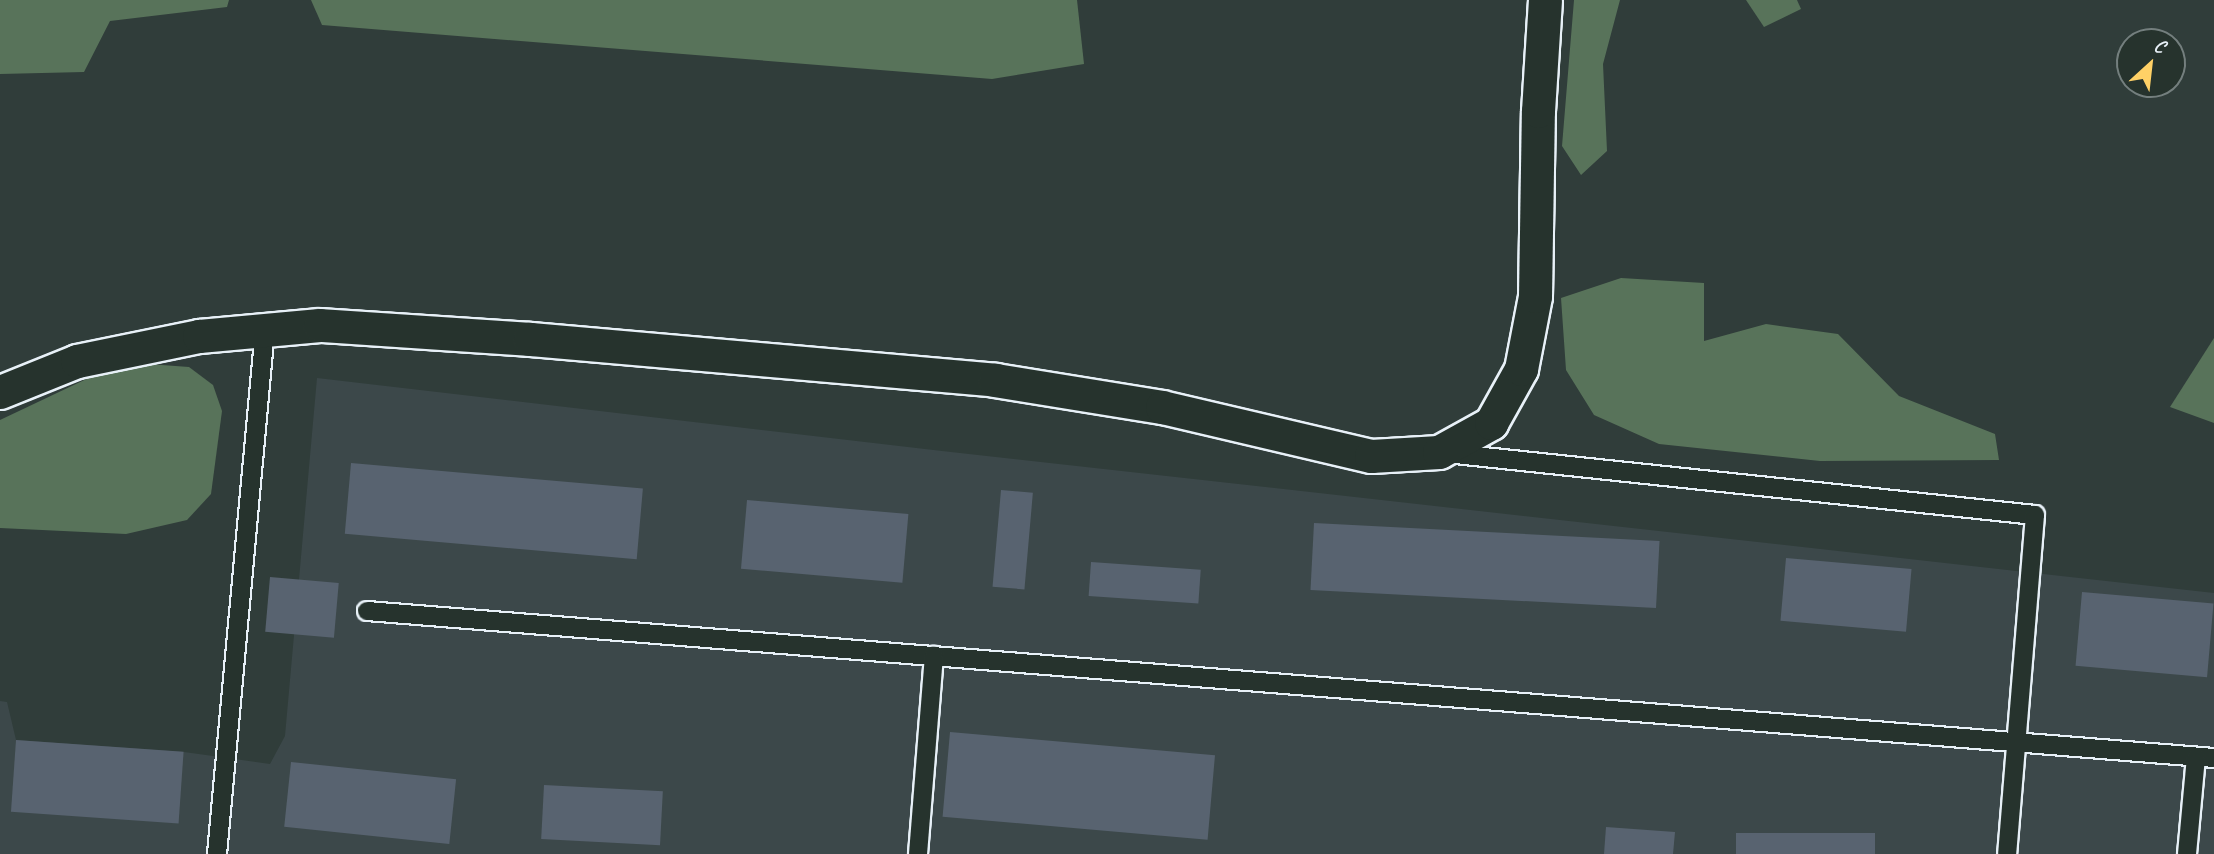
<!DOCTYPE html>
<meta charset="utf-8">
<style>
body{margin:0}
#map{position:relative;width:2214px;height:854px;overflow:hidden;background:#303d3a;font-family:Caveat,sans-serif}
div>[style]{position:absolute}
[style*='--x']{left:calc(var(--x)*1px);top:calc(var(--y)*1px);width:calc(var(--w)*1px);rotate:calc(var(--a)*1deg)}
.built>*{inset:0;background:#3c484a}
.green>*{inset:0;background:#58735a}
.building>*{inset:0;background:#586370;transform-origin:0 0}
.roads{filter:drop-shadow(2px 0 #e8f1f8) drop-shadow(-2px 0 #e8f1f8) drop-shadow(0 2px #e8f1f8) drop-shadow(0 -2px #e8f1f8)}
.service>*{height:18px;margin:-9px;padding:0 9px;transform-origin:9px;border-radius:9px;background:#26332d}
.minor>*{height:33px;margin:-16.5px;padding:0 16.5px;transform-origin:16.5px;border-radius:16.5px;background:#26332d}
span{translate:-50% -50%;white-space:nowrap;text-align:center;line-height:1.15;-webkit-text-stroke:7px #26332d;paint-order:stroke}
.north{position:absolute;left:2116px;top:28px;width:70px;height:70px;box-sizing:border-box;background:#26332d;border:2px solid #747f7e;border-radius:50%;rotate:27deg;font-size:19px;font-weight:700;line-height:28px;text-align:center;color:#e8f1f8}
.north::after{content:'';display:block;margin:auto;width:24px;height:32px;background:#ffd166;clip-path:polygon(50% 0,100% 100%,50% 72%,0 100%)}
</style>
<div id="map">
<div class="built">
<div style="clip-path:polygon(317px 378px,942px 451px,2214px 593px,2214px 854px,0 854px,0 701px,7px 702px,16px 740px,184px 752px,270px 764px,285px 736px)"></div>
</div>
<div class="green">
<div style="clip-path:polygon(0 0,229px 0,227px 7px,110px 21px,84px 72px,0 74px)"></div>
<div style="clip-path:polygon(311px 0,1077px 0,1084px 64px,992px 79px,322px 25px)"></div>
<div style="clip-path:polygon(1574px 0,1620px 0,1603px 64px,1607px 151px,1581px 175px,1562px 146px)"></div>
<div style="clip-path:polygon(1746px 0,1797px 0,1801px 9px,1764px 27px)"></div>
<div style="clip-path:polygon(1621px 278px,1704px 283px,1704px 341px,1766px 324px,1838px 334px,1899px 396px,1995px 434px,1999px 460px,1820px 461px,1659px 444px,1594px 415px,1566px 370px,1561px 298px)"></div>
<div style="clip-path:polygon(2214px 338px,2214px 423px,2170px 407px)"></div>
<div style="clip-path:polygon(148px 364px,189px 367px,213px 385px,222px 411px,211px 494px,187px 520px,126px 534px,0 528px,0 420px,97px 374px)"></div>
</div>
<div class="building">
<div style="left:351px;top:463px;width:293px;height:71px;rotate:5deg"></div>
<div style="left:1001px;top:490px;width:32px;height:97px;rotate:5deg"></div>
<div style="left:747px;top:500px;width:162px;height:69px;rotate:5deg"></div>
<div style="left:1314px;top:523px;width:346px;height:67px;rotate:3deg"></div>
<div style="left:1786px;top:558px;width:126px;height:63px;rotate:5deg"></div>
<div style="left:1091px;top:562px;width:110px;height:34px;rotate:4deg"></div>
<div style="left:270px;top:577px;width:69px;height:55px;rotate:5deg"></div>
<div style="left:2082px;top:592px;width:132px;height:74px;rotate:5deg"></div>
<div style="left:950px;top:732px;width:266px;height:85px;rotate:5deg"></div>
<div style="left:16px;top:740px;width:168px;height:72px;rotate:4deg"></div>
<div style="left:291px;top:762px;width:166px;height:65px;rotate:6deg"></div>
<div style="left:544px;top:785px;width:119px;height:54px;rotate:3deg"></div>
<div style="clip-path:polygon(1606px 827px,1675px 832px,1673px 854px,1604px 854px)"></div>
<div style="left:1736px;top:833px;width:139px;height:21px"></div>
</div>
<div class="roads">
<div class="service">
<div style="--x:1446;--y:453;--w:592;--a:6.01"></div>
<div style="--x:2035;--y:515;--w:340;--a:94.7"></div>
<div style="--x:367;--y:611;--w:1853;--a:4.55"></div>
<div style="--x:217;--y:854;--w:526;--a:-84.77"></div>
<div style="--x:918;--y:854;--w:199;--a:-85.4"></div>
<div style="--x:2187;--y:854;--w:97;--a:-84.7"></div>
</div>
<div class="minor">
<div style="--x:0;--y:392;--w:83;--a:-21.9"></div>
<div style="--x:77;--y:361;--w:125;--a:-11.6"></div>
<div style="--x:199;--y:336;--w:121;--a:-5.2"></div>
<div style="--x:320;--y:325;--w:210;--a:3.8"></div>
<div style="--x:530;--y:339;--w:467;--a:5"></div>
<div style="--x:995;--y:380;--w:169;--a:9.2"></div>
<div style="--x:1162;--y:407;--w:215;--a:13.2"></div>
<div style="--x:1371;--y:456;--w:68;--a:-3.4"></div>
<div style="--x:1439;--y:452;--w:60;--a:-29.1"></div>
<div style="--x:1491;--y:423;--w:62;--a:-60.9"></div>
<div style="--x:1521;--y:369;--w:74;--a:-79.1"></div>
<div style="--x:1535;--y:296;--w:185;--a:-89.1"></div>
<div style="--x:1538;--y:111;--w:111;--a:-86.4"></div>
</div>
</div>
<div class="north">С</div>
</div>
